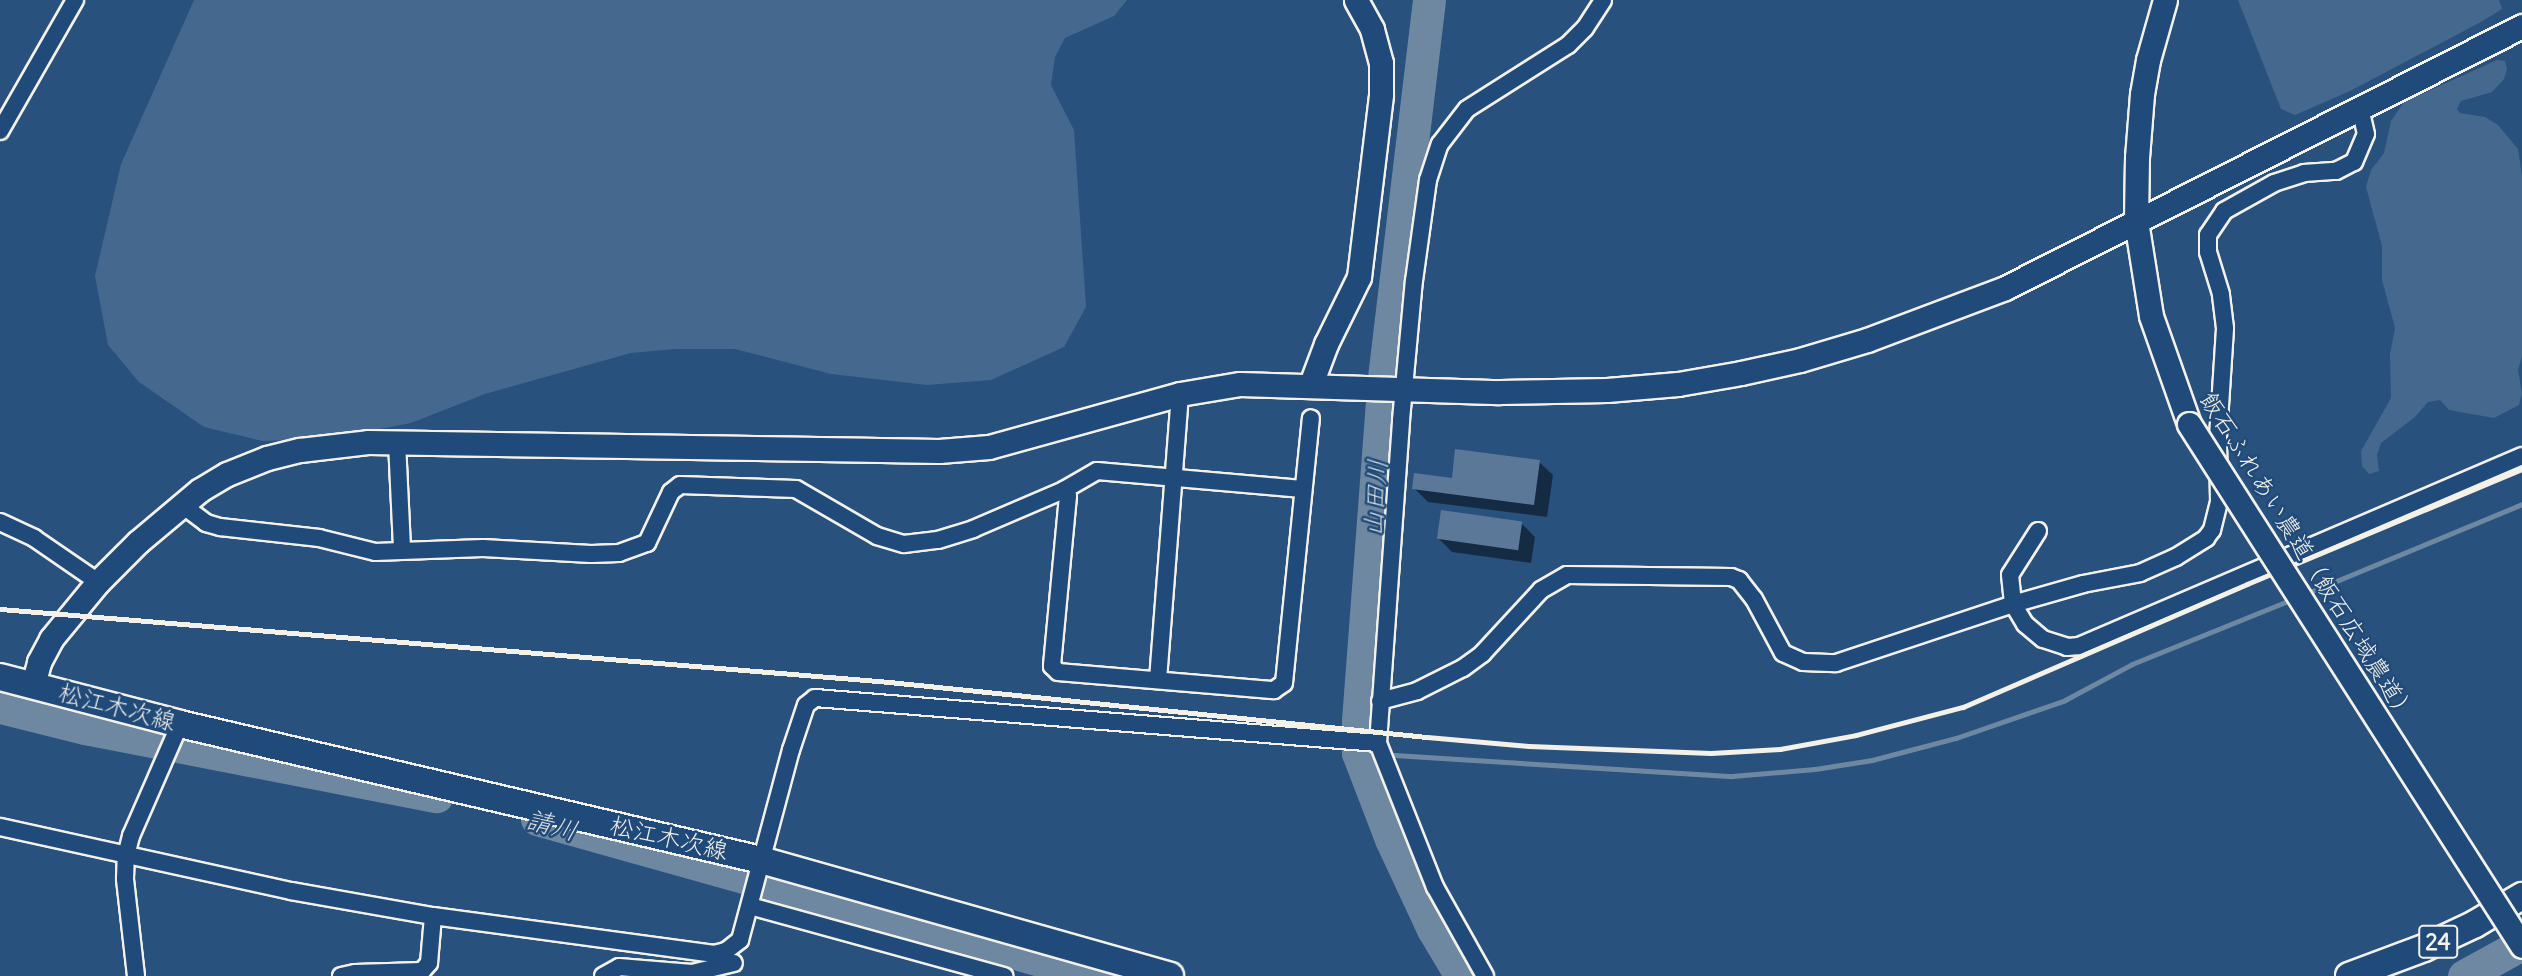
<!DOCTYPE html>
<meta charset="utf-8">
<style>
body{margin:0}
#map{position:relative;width:2522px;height:976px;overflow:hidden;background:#28517e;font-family:Delius,"Klee One",sans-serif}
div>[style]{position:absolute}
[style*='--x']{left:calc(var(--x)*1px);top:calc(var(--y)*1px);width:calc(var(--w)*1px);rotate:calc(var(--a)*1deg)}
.green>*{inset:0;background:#45688e}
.water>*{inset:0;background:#6e88a2}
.shadow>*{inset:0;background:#0007}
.stream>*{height:5px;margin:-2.5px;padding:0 2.5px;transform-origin:2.5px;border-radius:2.5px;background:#6e88a2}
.river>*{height:33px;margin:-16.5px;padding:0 16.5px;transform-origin:16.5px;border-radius:16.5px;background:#6e88a2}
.building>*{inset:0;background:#5b7899;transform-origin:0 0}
.roads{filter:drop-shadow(2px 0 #f4f1e8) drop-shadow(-2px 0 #f4f1e8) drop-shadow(0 2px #f4f1e8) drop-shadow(0 -2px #f4f1e8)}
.street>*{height:16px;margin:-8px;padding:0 8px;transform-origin:8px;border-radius:8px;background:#1f4a7a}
.secondary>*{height:23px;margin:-11.5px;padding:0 11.5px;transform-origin:11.5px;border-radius:11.5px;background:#1f4a7a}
.primary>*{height:26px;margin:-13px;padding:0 13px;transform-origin:13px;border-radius:13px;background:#1f4a7a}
.rail>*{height:5px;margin:-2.5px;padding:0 2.5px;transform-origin:2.5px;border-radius:2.5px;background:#f4f1e8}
.bridges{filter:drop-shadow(2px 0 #f4f1e8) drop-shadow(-2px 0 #f4f1e8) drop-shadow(0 2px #f4f1e8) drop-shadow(0 -2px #f4f1e8)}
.secondary-bridge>*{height:23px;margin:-11.5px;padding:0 11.5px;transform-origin:11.5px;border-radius:11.5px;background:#1f4a7a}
span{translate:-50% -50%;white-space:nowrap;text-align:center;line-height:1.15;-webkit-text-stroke:5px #1f4a7a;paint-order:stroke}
.shield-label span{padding:2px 5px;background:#1f4a7a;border:2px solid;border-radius:5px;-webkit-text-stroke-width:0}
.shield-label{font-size:23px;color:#f4f1e8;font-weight:700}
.street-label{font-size:24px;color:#f4f1e8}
.water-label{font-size:26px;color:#d9dcda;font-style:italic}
</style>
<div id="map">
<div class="green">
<div style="clip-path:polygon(194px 0,1127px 0,1114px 16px,1065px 38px,1055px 57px,1051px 85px,1074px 130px,1086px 307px,1064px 347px,991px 380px,927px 385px,831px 374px,735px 349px,675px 349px,631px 353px,485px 394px,411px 423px,328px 439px,262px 441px,204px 427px,139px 382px,108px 345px,95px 276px,121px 164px)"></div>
<div style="clip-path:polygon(2238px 0,2499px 0,2502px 9px,2481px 22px,2350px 91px,2295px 115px,2281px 109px)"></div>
<div style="clip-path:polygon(2497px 60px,2505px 61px,2507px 69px,2504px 79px,2492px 92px,2461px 101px,2457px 109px,2460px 113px,2485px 117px,2498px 125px,2518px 149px,2522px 176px,2522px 356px,2518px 370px,2522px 393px,2519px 405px,2494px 418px,2449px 410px,2440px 400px,2428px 402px,2415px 417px,2381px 443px,2377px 455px,2379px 471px,2369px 474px,2362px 466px,2361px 451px,2391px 398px,2390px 354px,2395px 328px,2382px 280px,2382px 246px,2366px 187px,2371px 170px,2384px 153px,2391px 121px,2404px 102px)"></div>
</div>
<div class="water">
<div style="clip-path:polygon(0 696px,46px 708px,40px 730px,0 718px)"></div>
</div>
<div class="shadow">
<div style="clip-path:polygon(1539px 462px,1553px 475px,1547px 517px,1428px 502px,1414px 488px)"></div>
<div style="clip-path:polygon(1521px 523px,1535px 537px,1531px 563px,1452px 552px,1439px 539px)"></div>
</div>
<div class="stream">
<div style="--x:2305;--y:594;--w:235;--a:-22.5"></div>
<div style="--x:1358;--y:753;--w:10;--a:6"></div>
<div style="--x:1394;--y:755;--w:339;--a:3.6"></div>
<div style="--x:1732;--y:776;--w:83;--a:-4.8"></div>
<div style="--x:1815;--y:769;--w:58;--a:-9"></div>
<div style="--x:1872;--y:760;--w:87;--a:-14.7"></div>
<div style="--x:1956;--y:738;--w:76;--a:-19.1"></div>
<div style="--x:2028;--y:713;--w:39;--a:-19"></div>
<div style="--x:2065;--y:700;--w:76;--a:-28.2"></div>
<div style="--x:2132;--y:664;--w:174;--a:-22"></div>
</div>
<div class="river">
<div style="--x:1429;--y:0;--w:391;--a:96.8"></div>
<div style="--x:1383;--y:388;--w:334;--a:94.3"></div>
<div style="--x:1358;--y:721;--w:32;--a:90"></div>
<div style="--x:1358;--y:753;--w:92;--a:69"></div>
<div style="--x:1391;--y:839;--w:99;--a:65"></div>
<div style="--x:1433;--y:929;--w:55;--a:59.2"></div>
<div style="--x:0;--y:707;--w:88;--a:13.9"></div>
<div style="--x:85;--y:728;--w:358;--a:11"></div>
<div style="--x:537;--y:819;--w:582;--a:15.66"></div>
<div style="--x:2464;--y:976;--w:66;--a:-28.9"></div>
</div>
<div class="building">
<div style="clip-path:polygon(1455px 449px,1540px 460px,1534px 505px,1412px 489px,1414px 473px,1452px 478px)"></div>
<div style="left:1441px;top:510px;width:82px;height:29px;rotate:8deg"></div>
</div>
<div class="roads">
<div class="street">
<div style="--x:0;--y:131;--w:151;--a:-60.2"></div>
<div style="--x:397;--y:442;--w:108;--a:87.3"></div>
<div style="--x:1064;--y:490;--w:7;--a:56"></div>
<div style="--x:1068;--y:496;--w:171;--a:95.4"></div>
<div style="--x:1052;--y:666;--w:8;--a:45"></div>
<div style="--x:1058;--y:672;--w:217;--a:4.8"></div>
<div style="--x:1274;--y:690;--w:12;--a:-35"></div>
<div style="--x:1284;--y:683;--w:266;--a:-84.2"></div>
<div style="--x:181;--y:504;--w:31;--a:37"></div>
<div style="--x:206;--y:523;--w:15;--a:16"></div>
<div style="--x:220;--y:527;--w:100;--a:6.3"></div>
<div style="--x:319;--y:538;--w:58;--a:14"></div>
<div style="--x:375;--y:552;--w:108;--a:-2.1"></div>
<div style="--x:483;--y:548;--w:108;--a:3.2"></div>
<div style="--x:591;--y:554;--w:28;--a:-2"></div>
<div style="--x:619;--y:553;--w:30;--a:-20"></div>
<div style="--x:647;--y:543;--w:56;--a:-64.8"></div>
<div style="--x:671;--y:492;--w:11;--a:-38"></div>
<div style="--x:680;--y:485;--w:116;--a:2"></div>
<div style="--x:796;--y:489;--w:94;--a:30.1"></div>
<div style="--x:877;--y:536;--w:28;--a:17"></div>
<div style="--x:904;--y:544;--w:34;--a:-7"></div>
<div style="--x:938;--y:540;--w:37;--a:-17"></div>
<div style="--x:973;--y:529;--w:99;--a:-23.2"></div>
<div style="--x:1064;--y:490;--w:38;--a:-30"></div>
<div style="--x:1097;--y:471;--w:206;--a:5"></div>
<div style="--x:0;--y:522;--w:38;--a:25"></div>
<div style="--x:34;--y:538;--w:78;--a:34.5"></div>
<div style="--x:2038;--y:531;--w:52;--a:122.5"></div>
<div style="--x:2010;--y:575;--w:29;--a:84"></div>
<div style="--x:2013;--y:604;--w:73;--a:-15.9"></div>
<div style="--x:2083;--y:584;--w:58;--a:-10.9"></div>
<div style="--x:2140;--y:573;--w:39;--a:-24"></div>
<div style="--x:2176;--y:557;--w:36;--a:-32"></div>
<div style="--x:2206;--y:538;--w:10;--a:-53"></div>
<div style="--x:2212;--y:530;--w:30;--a:-76"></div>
<div style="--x:2219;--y:501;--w:64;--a:-90.9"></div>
<div style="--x:2218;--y:437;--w:109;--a:-86.3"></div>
<div style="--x:2225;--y:328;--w:34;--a:-97"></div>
<div style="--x:2221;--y:294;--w:44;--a:-107.2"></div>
<div style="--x:2208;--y:252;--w:17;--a:-90"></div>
<div style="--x:2208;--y:235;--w:29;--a:-56"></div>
<div style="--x:2224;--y:211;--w:57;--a:-29.2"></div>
<div style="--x:2274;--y:183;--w:32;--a:-18"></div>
<div style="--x:2304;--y:173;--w:32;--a:-4"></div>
<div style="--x:2336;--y:171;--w:20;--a:-27"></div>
<div style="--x:2354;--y:162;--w:30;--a:-67"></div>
<div style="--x:2366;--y:134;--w:27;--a:-103"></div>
<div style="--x:1158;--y:680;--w:287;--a:-85.6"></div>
<div style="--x:1380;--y:701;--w:38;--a:-15"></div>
<div style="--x:1417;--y:691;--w:51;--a:-26.6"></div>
<div style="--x:1463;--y:668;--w:24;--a:-36"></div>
<div style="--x:1482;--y:654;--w:87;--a:-47.3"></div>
<div style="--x:1541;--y:590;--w:30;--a:-30"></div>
<div style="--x:1567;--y:575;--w:164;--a:0.7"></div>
<div style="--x:1731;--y:577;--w:9;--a:21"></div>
<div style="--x:1739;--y:580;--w:24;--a:52"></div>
<div style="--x:1754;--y:599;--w:61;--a:61.8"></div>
<div style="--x:1783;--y:653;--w:22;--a:24"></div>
<div style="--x:1803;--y:662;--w:33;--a:2"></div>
<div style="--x:1836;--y:663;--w:187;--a:-18.4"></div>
<div style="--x:2013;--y:604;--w:23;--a:59"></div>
<div style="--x:2025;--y:624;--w:23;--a:40"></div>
<div style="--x:2043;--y:639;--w:25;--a:18"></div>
<div style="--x:2067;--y:647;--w:12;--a:-5"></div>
<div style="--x:2079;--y:646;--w:482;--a:-23.2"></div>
<div style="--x:0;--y:827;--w:298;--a:12.4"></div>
<div style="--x:291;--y:891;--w:144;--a:10"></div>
<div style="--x:433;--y:916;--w:284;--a:7.7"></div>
<div style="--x:714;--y:954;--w:12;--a:-14"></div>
<div style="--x:726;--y:951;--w:18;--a:-38"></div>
<div style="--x:740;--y:940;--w:197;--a:-75"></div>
<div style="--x:791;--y:750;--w:47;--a:-71.6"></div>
<div style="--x:806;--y:705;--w:11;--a:-38"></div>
<div style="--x:815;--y:698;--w:565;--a:4.57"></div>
<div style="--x:750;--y:906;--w:264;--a:15.4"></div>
<div style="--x:136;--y:976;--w:98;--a:-96.5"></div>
<div style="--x:125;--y:879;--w:23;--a:-88"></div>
<div style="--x:126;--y:856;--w:21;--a:-76"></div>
<div style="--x:131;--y:836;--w:122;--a:-66.4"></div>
<div style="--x:341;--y:976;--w:14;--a:-12"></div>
<div style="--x:355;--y:973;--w:67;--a:-1.7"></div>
<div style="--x:422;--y:971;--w:11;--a:-49"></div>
<div style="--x:429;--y:963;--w:47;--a:-85.1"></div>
<div style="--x:603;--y:976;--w:18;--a:-29"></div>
<div style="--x:619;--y:967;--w:73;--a:4.7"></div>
<div style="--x:692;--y:973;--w:43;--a:-13.4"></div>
<div style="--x:1485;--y:976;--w:102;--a:-119.3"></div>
<div style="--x:1435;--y:887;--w:155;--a:-111.6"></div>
<div style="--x:1378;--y:743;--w:324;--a:-85.9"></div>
<div style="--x:1401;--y:420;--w:140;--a:-84.7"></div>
<div style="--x:1414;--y:281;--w:102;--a:-82.1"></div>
<div style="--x:1428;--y:180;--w:38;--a:-72"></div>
<div style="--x:1440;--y:144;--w:44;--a:-52.4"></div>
<div style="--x:1467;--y:109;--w:120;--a:-32.4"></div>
<div style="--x:1568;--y:45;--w:24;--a:-45"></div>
<div style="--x:1585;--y:28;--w:33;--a:-57"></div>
</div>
<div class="secondary">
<div style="--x:2165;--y:0;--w:62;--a:105.8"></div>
<div style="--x:2148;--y:60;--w:35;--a:100"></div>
<div style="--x:2142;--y:94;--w:63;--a:94.5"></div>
<div style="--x:2137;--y:157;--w:64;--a:90.9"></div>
<div style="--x:2136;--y:221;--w:96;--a:81"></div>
<div style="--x:2151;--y:316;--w:114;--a:70.6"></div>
<div style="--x:1311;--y:384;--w:43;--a:-69.4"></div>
<div style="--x:1326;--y:344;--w:75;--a:-63.8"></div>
<div style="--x:1359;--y:277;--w:184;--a:-83.1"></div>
<div style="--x:1381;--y:94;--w:31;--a:-90"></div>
<div style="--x:1381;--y:63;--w:35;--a:-105"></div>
<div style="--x:1372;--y:29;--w:33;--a:-119"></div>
<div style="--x:33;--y:685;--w:24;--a:-75"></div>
<div style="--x:39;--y:662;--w:26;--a:-62"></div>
<div style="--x:51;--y:639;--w:74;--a:-50.5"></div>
<div style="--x:98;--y:582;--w:57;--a:-45"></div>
<div style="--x:138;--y:542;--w:81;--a:-40"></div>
<div style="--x:200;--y:490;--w:31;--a:-31"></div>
<div style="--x:227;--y:474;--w:43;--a:-21.8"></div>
<div style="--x:267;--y:458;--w:34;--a:-14"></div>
<div style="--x:300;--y:450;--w:68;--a:-6.7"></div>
<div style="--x:368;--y:442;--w:571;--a:0.9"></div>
<div style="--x:939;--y:451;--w:50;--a:-4.6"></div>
<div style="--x:989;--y:447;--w:198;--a:-15.5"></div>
<div style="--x:1180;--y:394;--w:61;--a:-9.5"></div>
<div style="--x:1240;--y:384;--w:260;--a:1.8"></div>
<div style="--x:1500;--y:392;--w:107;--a:-1.1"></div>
<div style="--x:1607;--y:390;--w:71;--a:-4.8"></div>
<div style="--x:1678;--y:384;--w:64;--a:-9.9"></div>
<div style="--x:1741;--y:373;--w:60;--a:-12.4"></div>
<div style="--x:1800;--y:360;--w:70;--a:-16.6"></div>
<div style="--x:1867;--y:340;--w:147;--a:-20.6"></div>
<div style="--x:2005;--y:288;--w:580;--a:-26.87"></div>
</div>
<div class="primary">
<div style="--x:0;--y:677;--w:186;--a:14.6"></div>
<div style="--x:180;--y:724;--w:597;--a:13.17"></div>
<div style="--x:761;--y:860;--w:425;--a:15.8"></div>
<div style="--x:2349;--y:976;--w:80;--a:-20.5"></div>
<div style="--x:2424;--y:948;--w:56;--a:-25.2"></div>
<div style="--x:2475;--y:924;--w:55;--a:-30.8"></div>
</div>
</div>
<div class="rail">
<div style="--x:0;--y:609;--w:892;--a:4.69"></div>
<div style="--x:889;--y:682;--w:541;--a:5.84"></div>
<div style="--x:1427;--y:737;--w:102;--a:5"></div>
<div style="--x:1529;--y:746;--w:182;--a:2.2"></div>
<div style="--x:1711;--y:753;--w:69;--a:-3.3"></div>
<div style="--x:1780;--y:749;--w:77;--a:-10.4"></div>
<div style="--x:1856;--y:735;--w:111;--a:-14.7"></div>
<div style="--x:1963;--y:707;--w:309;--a:-23.4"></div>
<div style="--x:2247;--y:584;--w:298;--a:-22.7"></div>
</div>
<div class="bridges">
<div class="secondary-bridge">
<div style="--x:2189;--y:424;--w:619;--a:57.46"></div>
</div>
</div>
<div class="shield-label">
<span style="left:2438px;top:942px">24</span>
</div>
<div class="street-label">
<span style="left:2308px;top:557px;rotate:58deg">飯石ふれあい農道（飯石広域農道）</span>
<span style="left:117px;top:707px;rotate:15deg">松江木次線</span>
<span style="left:669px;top:838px;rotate:13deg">松江木次線</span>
</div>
<div class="water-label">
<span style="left:1375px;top:498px;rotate:-86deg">山田川</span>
<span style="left:552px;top:825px;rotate:15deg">請川</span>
</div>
</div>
